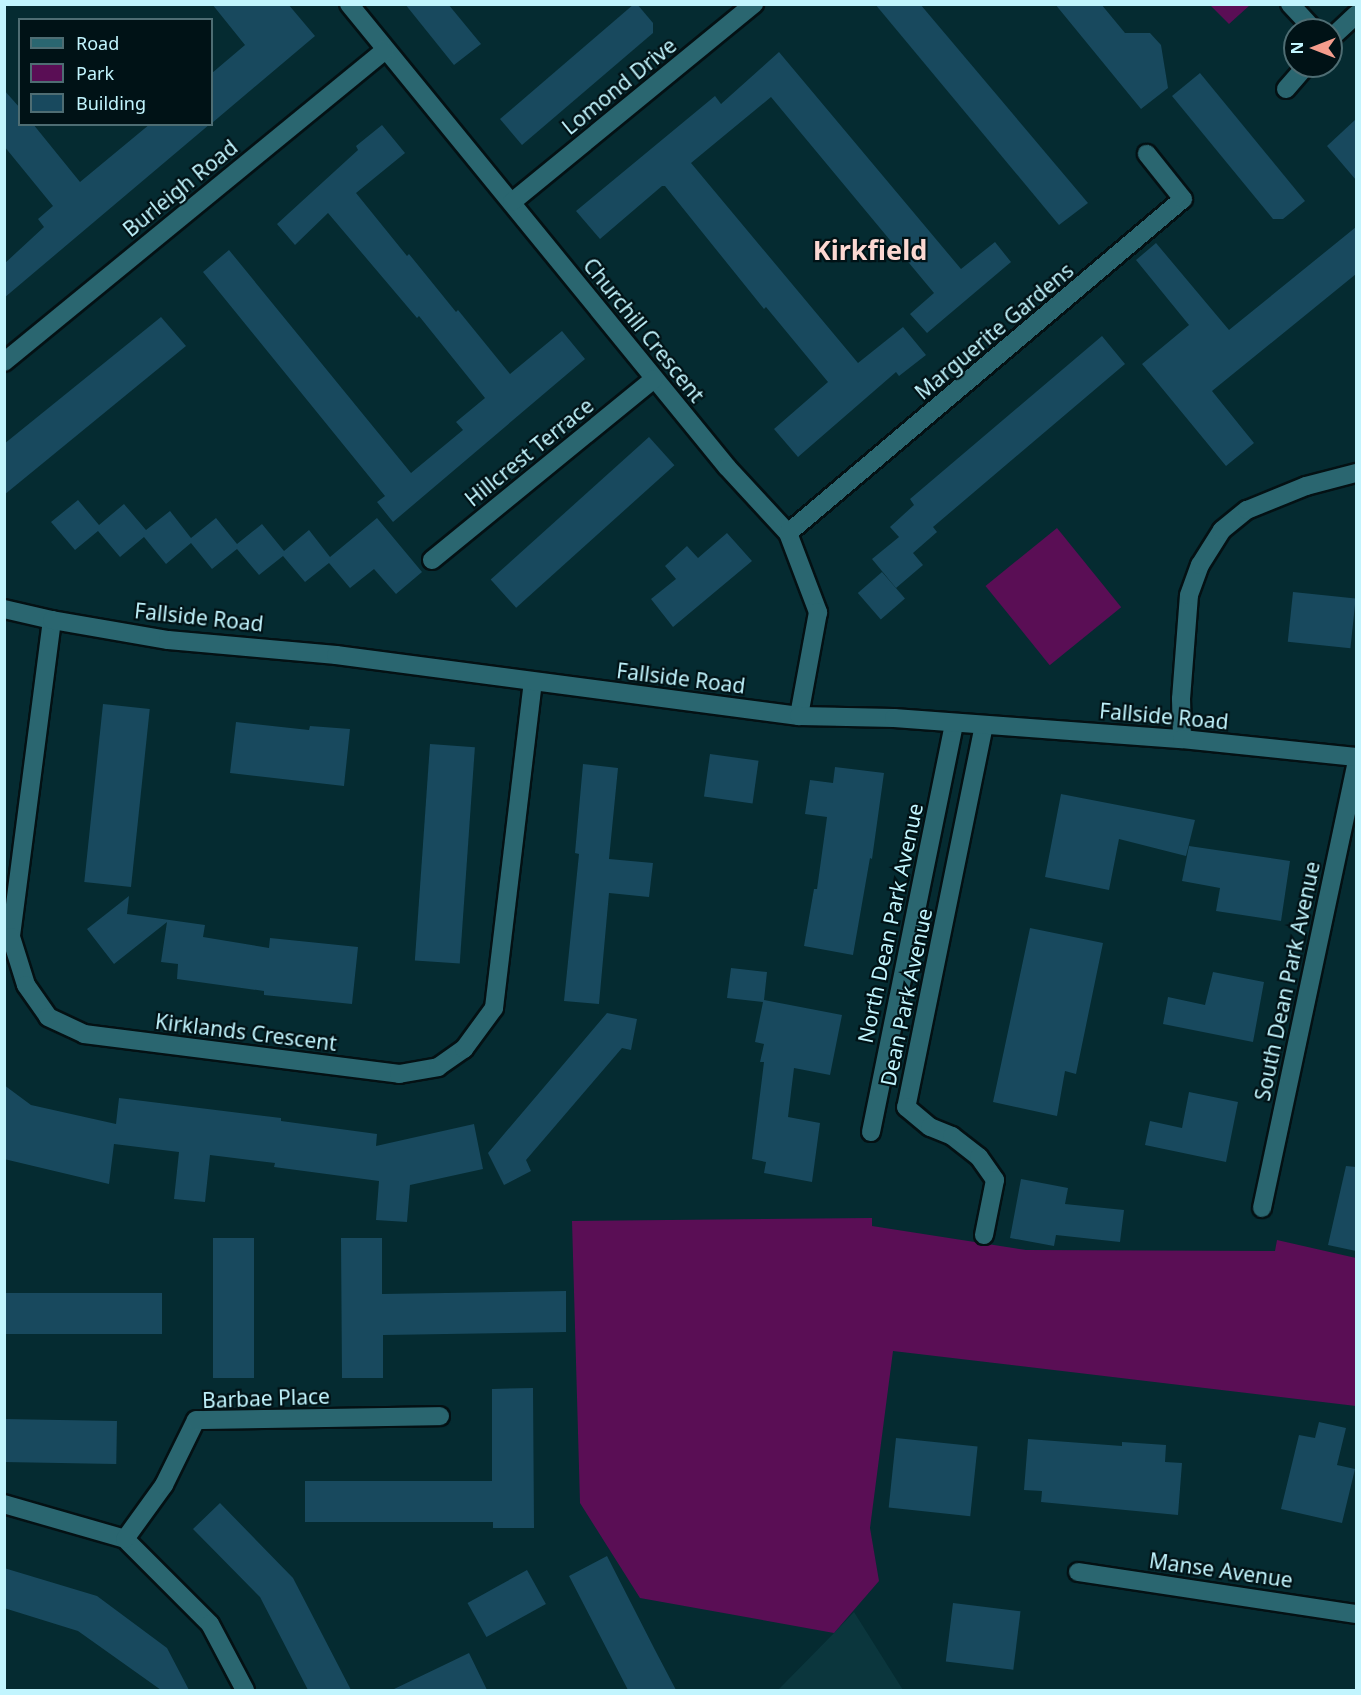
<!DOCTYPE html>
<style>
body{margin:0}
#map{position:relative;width:1361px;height:1695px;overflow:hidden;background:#052b31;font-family:"Noto Sans",sans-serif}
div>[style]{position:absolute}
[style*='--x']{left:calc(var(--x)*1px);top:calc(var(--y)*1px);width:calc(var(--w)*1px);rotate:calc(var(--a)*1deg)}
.built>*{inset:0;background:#0b363d}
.green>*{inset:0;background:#5a0e55;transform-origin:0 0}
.building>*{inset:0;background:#18495e;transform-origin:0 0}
.roads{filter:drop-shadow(2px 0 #041114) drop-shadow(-2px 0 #041114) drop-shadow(0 2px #041114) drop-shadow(0 -2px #041114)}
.minor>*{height:18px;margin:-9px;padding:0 9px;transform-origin:9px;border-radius:9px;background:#2a6670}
.tertiary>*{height:18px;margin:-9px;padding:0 9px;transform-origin:9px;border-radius:9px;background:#2a6670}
span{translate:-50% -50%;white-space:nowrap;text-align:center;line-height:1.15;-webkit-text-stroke:4.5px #001216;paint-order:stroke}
.street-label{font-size:21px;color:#c2f5fe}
.district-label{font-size:27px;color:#fbd8d2;font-weight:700}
.frame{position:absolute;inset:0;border:6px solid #c2f5fe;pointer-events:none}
.legend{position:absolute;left:18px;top:18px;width:195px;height:108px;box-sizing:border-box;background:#001216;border:2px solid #4e6d73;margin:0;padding:8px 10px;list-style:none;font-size:18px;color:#c2f5fe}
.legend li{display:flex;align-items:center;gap:12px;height:30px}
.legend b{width:30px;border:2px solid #4e6d73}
.north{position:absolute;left:1283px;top:18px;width:60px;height:60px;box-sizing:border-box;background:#001216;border:2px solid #4e6d73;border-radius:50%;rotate:270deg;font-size:16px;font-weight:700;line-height:24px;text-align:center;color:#c2f5fe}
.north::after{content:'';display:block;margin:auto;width:21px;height:27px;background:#f49d8d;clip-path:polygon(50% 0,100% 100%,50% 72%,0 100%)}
</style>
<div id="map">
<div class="built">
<div style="clip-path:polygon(854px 1612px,903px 1690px,778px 1690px,834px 1633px)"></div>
</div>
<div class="green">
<div style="clip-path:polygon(1210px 5px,1250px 5px,1229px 24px)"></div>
<div style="left:1057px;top:528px;width:102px;height:92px;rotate:51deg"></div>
<div style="clip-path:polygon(872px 1218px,872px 1226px,1026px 1250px,1275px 1251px,1277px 1240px,1356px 1258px,1356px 1406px,893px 1351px,870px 1528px,879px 1581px,834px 1633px,640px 1598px,580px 1503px,572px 1221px)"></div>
</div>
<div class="building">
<div style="clip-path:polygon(212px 4px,288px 4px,315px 36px,212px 123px,212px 73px,245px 45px)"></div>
<div style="clip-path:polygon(405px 4px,448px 4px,481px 44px,454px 65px)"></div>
<div style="clip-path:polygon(634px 4px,637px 4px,653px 23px,653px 33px,522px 145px,500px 119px)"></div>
<div style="clip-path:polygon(875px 4px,920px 4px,1088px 203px,1059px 225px)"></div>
<div style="clip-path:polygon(1055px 4px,1101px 4px,1125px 33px,1150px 33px,1161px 45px,1168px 88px,1141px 109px)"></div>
<div style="clip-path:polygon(779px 52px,961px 269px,995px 242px,1011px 262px,927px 333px,910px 314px,934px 293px,771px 97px,691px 163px,858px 363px,903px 327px,926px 355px,899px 376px,896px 372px,798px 457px,774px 429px,828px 382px,766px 307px,764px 309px,665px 186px,662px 186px,600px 239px,576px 211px,715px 96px,721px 104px)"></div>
<div style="clip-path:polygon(1200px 73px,1305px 201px,1283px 219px,1273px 219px,1172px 96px)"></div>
<div style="clip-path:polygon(4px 90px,20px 108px,20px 124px,33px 124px,80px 182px,150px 124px,210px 124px,4px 298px,4px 264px,44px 227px,38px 219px,53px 206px,4px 146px)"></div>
<div style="clip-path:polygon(1356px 119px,1356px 180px,1327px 146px)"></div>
<div style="clip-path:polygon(382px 125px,405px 153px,356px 193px,407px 256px,409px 254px,456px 312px,458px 310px,510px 374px,562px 331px,585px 359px,393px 522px,377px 502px,385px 496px,203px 272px,229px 250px,411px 473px,434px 454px,463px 430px,456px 422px,485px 398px,419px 316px,417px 318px,328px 213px,295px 245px,277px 224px,358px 150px,356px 146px)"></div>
<div style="clip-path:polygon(1356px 227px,1356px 274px,1212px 391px,1254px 443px,1226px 466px,1142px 364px,1189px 325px,1136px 260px,1156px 243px,1229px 330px)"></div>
<div style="clip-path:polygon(161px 317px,186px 346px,4px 495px,4px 444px)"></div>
<div style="clip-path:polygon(1102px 336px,1125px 364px,933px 527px,937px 532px,913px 553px,923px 565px,896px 588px,872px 559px,899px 537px,890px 527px,914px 505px,910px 499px)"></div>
<div style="left:649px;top:437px;width:38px;height:213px;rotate:48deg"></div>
<div style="clip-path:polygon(78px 500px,99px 525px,124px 504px,146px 530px,170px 511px,191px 538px,216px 518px,237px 544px,262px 524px,284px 551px,309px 530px,330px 557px,377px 518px,422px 572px,396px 594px,374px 569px,350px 588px,329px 563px,305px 582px,283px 556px,259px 575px,237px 549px,212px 569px,191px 543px,166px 564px,144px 537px,120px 557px,98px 531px,75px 550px,51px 522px)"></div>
<div style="clip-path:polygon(727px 533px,752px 561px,673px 627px,651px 599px,676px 579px,665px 566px,687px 546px,698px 558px)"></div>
<div style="left:882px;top:572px;width:35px;height:32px;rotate:49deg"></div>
<div style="left:1293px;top:592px;width:63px;height:50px;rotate:6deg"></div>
<div style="left:103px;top:704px;width:47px;height:179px;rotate:6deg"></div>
<div style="clip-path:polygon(236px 722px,309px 730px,310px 726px,350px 729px,344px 786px,230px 773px)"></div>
<div style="left:430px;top:744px;width:45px;height:217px;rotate:4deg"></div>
<div style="left:710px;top:754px;width:49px;height:43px;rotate:8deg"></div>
<div style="clip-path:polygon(583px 764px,618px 768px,609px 859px,653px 863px,649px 897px,609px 893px,599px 1004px,564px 1001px,579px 854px,575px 853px)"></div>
<div style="clip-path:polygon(835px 767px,884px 773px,872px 859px,870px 858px,853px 955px,804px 946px,814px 889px,817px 889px,827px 817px,805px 814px,810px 780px,833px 783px)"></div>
<div style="clip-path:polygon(1061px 794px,1195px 820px,1186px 856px,1119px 839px,1109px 890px,1045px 877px)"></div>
<div style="clip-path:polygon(1189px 846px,1290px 861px,1281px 921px,1216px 911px,1220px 888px,1182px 881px)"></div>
<div style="clip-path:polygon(129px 896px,127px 914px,205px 925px,203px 937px,269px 948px,270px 938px,358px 947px,352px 1004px,264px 995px,264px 991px,177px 979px,178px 964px,161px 962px,167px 922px,114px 964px,87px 929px)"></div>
<div style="clip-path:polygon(1030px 928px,1103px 943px,1076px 1074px,1065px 1071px,1057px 1116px,993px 1102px)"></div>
<div style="clip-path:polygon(731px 968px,767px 972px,764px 1000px,842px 1015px,830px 1075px,794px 1068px,788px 1117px,820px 1123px,812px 1182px,764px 1173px,766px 1162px,752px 1159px,764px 1062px,760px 1062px,764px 1044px,755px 1042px,763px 1002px,727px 998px)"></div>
<div style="clip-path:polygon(1213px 972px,1264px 982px,1253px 1042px,1163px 1024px,1168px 997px,1205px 1005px)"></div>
<div style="clip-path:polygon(607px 1013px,637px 1019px,631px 1050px,622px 1048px,526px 1160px,531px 1171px,504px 1185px,488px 1153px)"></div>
<div style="clip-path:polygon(4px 1085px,31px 1105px,116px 1124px,119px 1098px,281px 1118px,281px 1121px,377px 1134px,376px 1146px,474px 1124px,483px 1169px,410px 1185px,407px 1222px,376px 1220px,379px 1181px,274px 1167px,275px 1163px,210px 1155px,205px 1202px,174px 1199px,179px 1152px,114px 1144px,109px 1184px,4px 1159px)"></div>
<div style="clip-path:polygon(1189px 1092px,1238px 1102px,1226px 1162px,1145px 1145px,1150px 1121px,1182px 1128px)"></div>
<div style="clip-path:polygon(1346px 1166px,1356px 1167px,1356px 1251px,1328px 1245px)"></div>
<div style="clip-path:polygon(1021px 1179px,1068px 1188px,1065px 1204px,1124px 1210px,1120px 1242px,1056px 1235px,1054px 1246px,1010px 1238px)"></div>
<div style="left:254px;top:1238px;width:140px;height:41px;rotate:90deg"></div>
<div style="clip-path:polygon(341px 1238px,382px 1238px,382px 1294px,566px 1291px,566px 1332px,383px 1335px,383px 1378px,342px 1378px)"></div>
<div style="left:4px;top:1293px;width:158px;height:41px"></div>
<div style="clip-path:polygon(533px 1388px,534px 1528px,493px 1528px,493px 1522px,305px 1522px,305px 1481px,492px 1481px,492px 1389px)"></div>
<div style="left:4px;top:1419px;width:113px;height:43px;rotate:1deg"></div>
<div style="clip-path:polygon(1319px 1422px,1346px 1428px,1337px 1465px,1355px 1469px,1342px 1523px,1281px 1509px,1299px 1435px,1315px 1438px)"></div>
<div style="left:896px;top:1438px;width:82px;height:70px;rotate:6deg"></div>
<div style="clip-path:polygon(1028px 1439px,1122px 1446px,1122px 1442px,1166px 1445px,1165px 1462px,1182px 1463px,1178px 1515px,1041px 1502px,1042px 1491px,1024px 1490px)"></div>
<div style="clip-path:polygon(220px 1503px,293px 1578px,351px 1690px,308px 1690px,260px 1597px,193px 1529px)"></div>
<div style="clip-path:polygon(607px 1556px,655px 1650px,676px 1690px,628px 1690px,569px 1576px)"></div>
<div style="clip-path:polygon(4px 1568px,97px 1596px,167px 1648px,189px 1690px,161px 1690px,78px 1631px,4px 1608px)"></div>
<div style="left:527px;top:1570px;width:39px;height:68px;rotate:61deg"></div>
<div style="left:953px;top:1603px;width:68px;height:59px;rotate:7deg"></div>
<div style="clip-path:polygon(469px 1653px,487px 1690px,392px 1690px,442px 1666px)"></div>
</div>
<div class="roads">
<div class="minor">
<div style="--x:349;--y:4;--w:598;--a:50.77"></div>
<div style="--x:727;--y:467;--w:90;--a:47.3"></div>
<div style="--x:788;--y:533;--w:85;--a:69.2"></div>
<div style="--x:818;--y:612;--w:106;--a:100.4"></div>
<div style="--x:1290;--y:4;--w:35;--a:47"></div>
<div style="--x:1331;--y:38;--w:34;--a:-43"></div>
<div style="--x:1286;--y:89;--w:30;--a:-49"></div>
<div style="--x:512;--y:202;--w:313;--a:-39.3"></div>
<div style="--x:4;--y:362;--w:492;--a:-39.3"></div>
<div style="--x:788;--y:533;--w:517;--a:-40.22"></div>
<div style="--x:1183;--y:199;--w:58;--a:-128.7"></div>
<div style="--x:432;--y:560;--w:286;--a:-39.2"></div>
<div style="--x:52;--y:620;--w:320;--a:97.4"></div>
<div style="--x:11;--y:937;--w:50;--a:72.6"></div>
<div style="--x:26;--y:985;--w:39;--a:55"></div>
<div style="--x:48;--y:1017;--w:40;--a:25"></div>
<div style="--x:84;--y:1034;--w:318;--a:7.2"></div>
<div style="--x:399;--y:1074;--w:40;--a:-10"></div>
<div style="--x:438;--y:1067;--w:32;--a:-35"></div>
<div style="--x:464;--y:1049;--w:51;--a:-53.8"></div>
<div style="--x:494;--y:1008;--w:328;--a:-83.2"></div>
<div style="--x:984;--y:725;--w:390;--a:101.5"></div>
<div style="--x:906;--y:1107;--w:31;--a:40"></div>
<div style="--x:930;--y:1127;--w:24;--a:22"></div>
<div style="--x:952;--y:1136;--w:34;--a:38"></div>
<div style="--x:979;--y:1157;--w:28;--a:55"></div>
<div style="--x:995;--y:1180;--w:56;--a:101.3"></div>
<div style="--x:1182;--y:739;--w:40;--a:-91.4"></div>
<div style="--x:1181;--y:699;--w:104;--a:-85.6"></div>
<div style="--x:1189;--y:595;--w:32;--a:-70"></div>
<div style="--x:1200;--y:565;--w:41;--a:-57.8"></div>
<div style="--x:1222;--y:530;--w:32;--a:-39"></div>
<div style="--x:1247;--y:510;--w:64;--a:-22.1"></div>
<div style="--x:1306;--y:486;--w:52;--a:-14.6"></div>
<div style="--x:871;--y:1132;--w:417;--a:-78.5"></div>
<div style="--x:1262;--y:1208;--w:454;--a:-78"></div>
<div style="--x:4;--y:1504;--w:126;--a:16.1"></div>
<div style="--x:125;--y:1539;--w:120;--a:45"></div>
<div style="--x:210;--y:1624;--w:75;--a:62.1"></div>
<div style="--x:125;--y:1539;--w:67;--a:-54.2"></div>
<div style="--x:164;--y:1485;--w:72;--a:-63.8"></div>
<div style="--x:196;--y:1420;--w:244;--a:-0.9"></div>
<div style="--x:1078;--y:1572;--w:281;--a:8.6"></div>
</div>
<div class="tertiary">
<div style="--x:4;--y:609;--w:49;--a:12.9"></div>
<div style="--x:52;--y:620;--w:118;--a:9.8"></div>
<div style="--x:168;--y:640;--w:169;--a:5.1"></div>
<div style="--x:336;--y:655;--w:467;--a:7.5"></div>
<div style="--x:799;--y:716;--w:95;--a:1.2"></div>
<div style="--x:894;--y:718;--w:289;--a:4.2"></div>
<div style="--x:1182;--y:739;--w:175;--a:5.9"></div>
</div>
</div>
<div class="street-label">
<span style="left:619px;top:86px;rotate:-39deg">Lomond Drive</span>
<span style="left:180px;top:188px;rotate:-39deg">Burleigh Road</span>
<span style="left:644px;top:330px;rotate:51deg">Churchill Crescent</span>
<span style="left:994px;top:331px;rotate:-40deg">Marguerite Gardens</span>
<span style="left:529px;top:452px;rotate:-39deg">Hillcrest Terrace</span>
<span style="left:199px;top:617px;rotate:6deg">Fallside Road</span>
<span style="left:681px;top:678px;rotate:7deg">Fallside Road</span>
<span style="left:1164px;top:716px;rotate:5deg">Fallside Road</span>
<span style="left:890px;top:923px;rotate:-78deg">North Dean Park Avenue</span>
<span style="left:1287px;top:981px;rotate:-78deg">South Dean Park Avenue</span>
<span style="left:906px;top:997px;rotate:-78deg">Dean Park Avenue</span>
<span style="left:246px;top:1032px;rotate:7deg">Kirklands Crescent</span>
<span style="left:266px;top:1398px;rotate:-2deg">Barbae Place</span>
<span style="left:1221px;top:1570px;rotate:8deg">Manse Avenue</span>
</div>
<div class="district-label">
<span style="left:870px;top:250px">Kirkfield</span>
</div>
<div class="frame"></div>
<ul class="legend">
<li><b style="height:8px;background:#2a6670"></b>Road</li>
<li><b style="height:16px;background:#5a0e55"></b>Park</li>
<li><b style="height:16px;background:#18495e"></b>Building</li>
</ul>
<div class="north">N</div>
</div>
